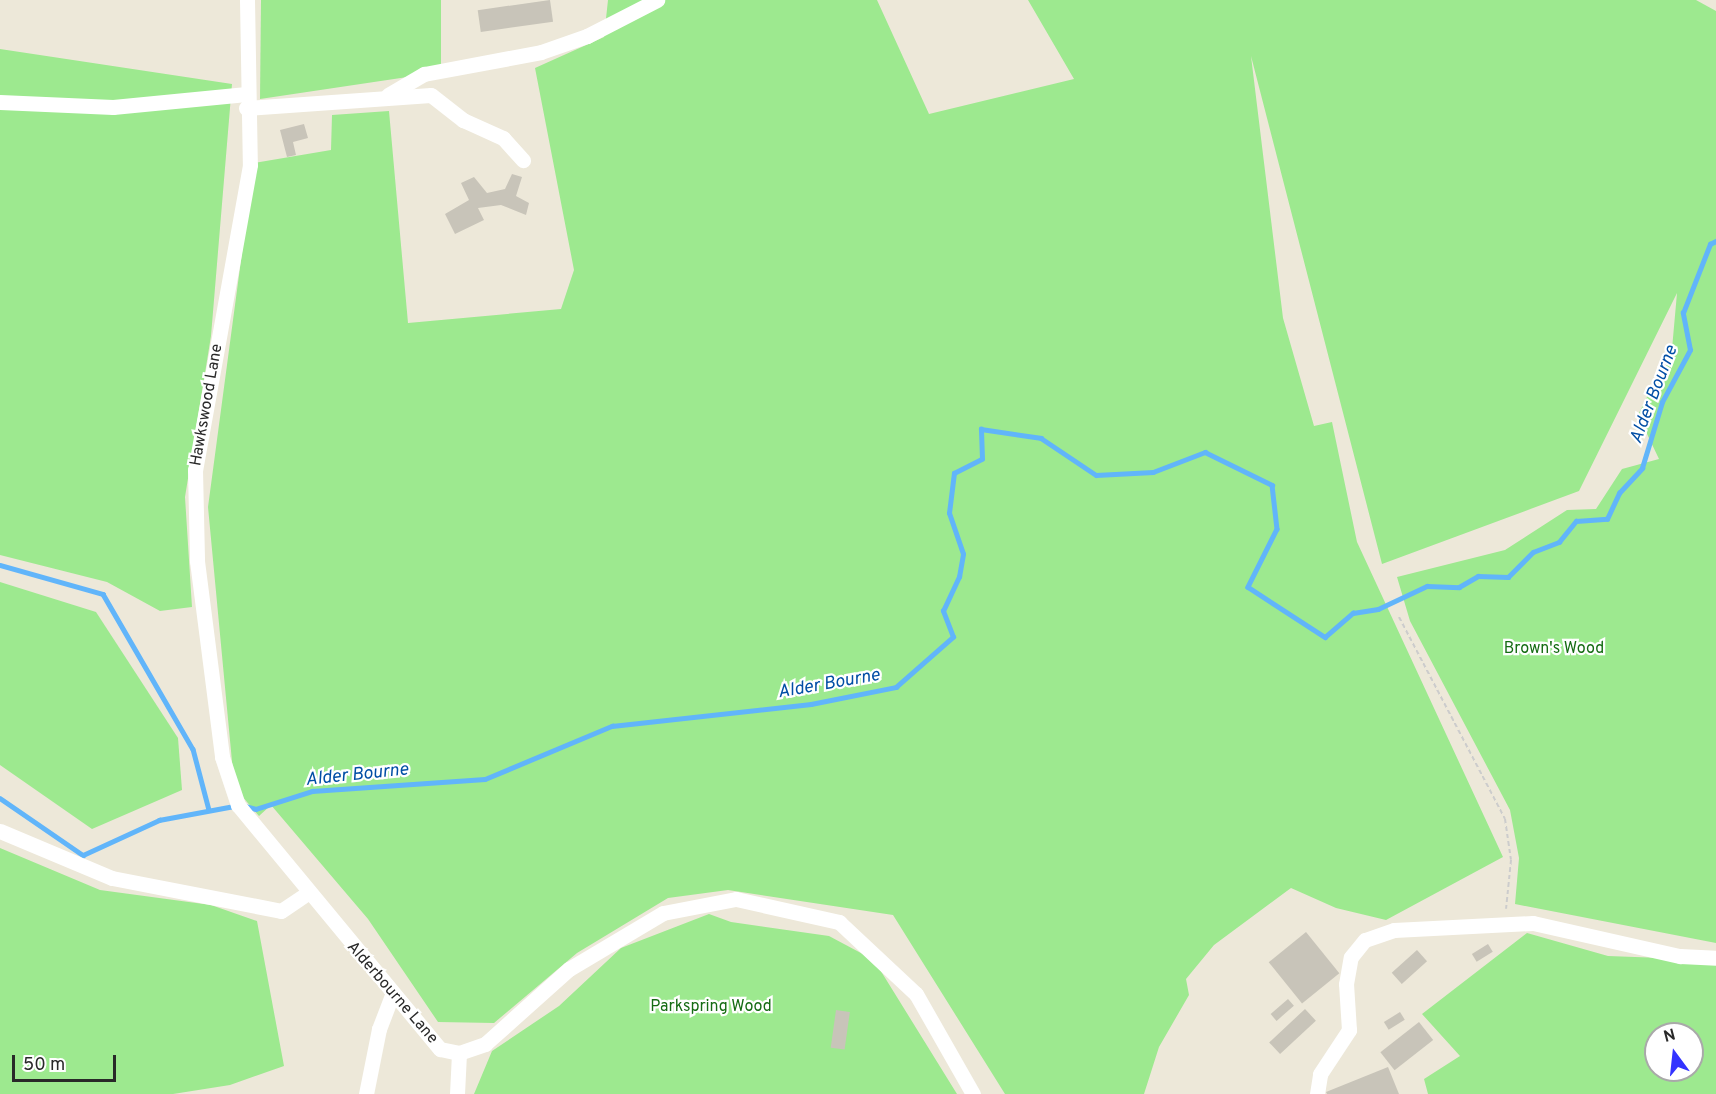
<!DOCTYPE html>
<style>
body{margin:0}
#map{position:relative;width:1716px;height:1094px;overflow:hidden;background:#ede8d9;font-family:Overpass,sans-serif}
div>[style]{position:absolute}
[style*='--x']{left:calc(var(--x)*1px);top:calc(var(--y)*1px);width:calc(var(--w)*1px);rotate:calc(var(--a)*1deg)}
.green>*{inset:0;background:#9de98f}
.stream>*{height:4.5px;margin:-2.25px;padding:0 2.25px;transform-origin:2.25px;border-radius:2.25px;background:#61b5fa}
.building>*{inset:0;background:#c8c4b9;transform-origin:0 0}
.path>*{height:2px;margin-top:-1px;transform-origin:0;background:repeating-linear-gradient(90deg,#ccc 0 4.5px,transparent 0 7.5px)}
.minor>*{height:15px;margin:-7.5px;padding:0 7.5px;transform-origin:7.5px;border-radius:7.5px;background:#fff}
span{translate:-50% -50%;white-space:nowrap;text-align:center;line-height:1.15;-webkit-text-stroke:4.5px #fff;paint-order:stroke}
.street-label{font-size:16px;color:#292929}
.park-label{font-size:16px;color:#156c13}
.water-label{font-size:18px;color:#014ea5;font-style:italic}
.north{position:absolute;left:1644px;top:1022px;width:60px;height:60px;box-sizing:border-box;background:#fff;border:2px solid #a9a9a9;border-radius:50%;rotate:345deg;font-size:16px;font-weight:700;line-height:24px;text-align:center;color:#292929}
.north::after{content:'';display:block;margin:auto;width:21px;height:27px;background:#33f;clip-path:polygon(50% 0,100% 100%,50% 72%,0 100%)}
.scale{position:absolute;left:12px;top:1055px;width:104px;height:27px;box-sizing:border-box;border:3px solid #292929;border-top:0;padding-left:8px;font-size:18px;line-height:21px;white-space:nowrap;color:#292929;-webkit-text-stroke:4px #fff;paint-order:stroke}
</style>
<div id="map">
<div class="green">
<div style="clip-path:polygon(261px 0,441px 0,441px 72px,260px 99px)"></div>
<div style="clip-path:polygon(608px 0,877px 0,929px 114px,1074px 79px,1028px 0,1696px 0,1716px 11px,1716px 943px,1515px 904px,1519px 858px,1510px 810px,1410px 621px,1397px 577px,1505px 550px,1567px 510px,1596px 509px,1622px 469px,1659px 459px,1638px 415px,1658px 375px,1671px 360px,1677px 293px,1579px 491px,1382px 564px,1251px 56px,1283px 318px,1314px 426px,1332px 422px,1357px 542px,1503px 857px,1386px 920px,1336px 908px,1291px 888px,1214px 945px,1186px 979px,1189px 995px,1159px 1047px,1144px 1094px,1005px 1094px,893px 915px,728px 890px,668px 898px,577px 953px,494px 1023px,438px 1022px,368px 919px,271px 805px,259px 816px,241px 795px,233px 772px,208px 507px,254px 163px,331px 150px,332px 115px,389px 111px,408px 323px,561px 309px,574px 270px,535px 68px,604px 37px)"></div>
<div style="clip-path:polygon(0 49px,232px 84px,211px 336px,185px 497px,192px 607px,160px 611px,107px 582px,0 555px)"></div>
<div style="clip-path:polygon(0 582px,96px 612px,178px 738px,182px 790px,92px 829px,0 765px)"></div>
<div style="clip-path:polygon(0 848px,100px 890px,211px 905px,257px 921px,284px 1066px,230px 1085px,173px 1094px,0 1094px)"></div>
<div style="clip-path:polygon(709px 914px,731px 922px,829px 936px,874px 960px,957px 1094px,474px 1094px,492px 1051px,559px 1006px,621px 948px)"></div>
<div style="clip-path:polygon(evenodd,1527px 933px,1608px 956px,1716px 960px,1716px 1094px,1428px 1094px,1424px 1079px,1460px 1056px,1422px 1014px,1527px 933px,1656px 1034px,1692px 1034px,1692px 1070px,1656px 1070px,1656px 1034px)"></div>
</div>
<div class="stream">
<div style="--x:0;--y:565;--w:107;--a:15.7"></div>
<div style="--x:103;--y:594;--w:179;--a:59.9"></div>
<div style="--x:193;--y:749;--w:63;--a:75.3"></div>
<div style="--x:0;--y:798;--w:101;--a:34.5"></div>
<div style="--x:83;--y:855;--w:84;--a:-24.7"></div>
<div style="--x:159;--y:820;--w:76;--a:-10.6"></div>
<div style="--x:245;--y:806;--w:11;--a:15"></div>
<div style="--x:256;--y:809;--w:59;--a:-17.8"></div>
<div style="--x:312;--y:791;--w:173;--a:-4"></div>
<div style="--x:485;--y:779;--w:138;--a:-22.7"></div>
<div style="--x:612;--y:726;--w:200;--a:-6.3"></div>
<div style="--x:811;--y:704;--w:87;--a:-11.3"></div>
<div style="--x:896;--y:687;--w:76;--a:-41.3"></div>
<div style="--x:953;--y:637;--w:28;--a:-111"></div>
<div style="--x:943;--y:611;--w:38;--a:-65"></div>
<div style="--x:959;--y:577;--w:23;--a:-80"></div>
<div style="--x:963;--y:554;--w:43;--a:-108.9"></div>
<div style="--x:949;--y:513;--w:40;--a:-82.9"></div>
<div style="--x:954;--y:473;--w:31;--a:-27"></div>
<div style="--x:982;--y:459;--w:30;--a:-92"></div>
<div style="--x:981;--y:429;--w:61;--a:8.5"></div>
<div style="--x:1041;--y:438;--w:66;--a:33.9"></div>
<div style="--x:1096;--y:475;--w:57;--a:-3"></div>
<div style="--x:1153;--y:472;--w:56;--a:-21"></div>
<div style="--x:1205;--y:452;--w:75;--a:26.2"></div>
<div style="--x:1272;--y:485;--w:44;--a:83.5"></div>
<div style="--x:1277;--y:529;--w:65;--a:116.6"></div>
<div style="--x:1248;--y:587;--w:92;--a:33"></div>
<div style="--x:1325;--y:637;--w:37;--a:-41"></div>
<div style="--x:1353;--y:613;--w:25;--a:-9"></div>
<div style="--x:1378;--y:609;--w:54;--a:-25.1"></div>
<div style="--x:1427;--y:586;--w:32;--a:2"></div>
<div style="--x:1459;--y:587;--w:22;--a:-30"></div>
<div style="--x:1478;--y:576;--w:30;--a:2"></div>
<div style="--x:1508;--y:577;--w:35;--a:-45"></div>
<div style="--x:1533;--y:552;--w:28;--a:-21"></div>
<div style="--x:1559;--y:542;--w:27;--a:-51"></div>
<div style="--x:1576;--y:521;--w:31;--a:-4"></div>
<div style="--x:1607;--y:519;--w:29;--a:-65"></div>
<div style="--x:1619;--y:493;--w:34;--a:-47"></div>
<div style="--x:1642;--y:468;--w:69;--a:-73.1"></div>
<div style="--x:1662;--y:402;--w:59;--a:-61.7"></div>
<div style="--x:1690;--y:350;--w:38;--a:-101"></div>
<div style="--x:1683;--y:313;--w:74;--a:-68.6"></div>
<div style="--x:1710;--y:244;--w:7;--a:-27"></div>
</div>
<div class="building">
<div style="left:550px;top:0;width:22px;height:73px;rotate:82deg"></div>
<div style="clip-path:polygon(304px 124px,308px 138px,293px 142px,296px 155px,287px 157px,280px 130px)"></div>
<div style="clip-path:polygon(512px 174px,522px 177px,516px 196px,529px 203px,526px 215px,501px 205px,478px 208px,484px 220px,455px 234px,445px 214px,469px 200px,461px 183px,474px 177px,487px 193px,505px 189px)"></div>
<div style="left:1306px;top:932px;width:53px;height:48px;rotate:51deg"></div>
<div style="left:1488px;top:944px;width:9px;height:19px;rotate:58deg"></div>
<div style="left:1417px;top:950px;width:15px;height:34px;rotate:48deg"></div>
<div style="left:1288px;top:999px;width:9px;height:23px;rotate:49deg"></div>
<div style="left:1305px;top:1009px;width:16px;height:49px;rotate:47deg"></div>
<div style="left:836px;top:1010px;width:14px;height:38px;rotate:8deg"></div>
<div style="left:1400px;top:1012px;width:9px;height:19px;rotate:58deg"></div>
<div style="left:1419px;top:1022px;width:23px;height:49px;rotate:52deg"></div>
<div style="clip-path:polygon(1388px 1067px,1399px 1094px,1327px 1094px,1326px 1092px)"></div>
</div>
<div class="path">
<div style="--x:1399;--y:617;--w:228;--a:62.3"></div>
<div style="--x:1505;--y:819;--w:41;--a:81.7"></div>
<div style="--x:1511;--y:860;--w:49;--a:95.8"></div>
</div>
<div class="minor">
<div style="--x:247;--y:0;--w:165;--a:89"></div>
<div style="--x:250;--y:165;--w:310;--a:100.2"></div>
<div style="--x:195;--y:470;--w:91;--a:88.7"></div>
<div style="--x:197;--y:561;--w:198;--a:82.7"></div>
<div style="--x:222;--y:757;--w:51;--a:71.6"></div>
<div style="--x:238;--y:805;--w:317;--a:50.4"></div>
<div style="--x:440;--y:1049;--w:19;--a:12"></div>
<div style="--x:459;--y:1053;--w:28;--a:-19"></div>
<div style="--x:485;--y:1044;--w:113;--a:-41.8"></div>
<div style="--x:569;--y:969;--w:109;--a:-30.8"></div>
<div style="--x:663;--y:913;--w:74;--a:-10.9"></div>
<div style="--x:736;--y:899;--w:106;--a:12.6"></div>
<div style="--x:839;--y:922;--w:105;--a:43.1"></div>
<div style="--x:916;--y:994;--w:115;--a:60.3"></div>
<div style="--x:388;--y:95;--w:42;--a:-30.3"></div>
<div style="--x:424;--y:74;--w:119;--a:-10.6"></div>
<div style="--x:541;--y:52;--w:49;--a:-19.2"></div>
<div style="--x:587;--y:36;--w:79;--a:-27.2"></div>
<div style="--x:0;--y:102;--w:113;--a:2.5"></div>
<div style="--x:113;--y:107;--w:134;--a:-5.6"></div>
<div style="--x:246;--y:108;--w:185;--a:-4"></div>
<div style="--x:431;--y:95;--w:41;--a:38"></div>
<div style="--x:463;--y:120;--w:44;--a:24.2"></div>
<div style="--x:503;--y:138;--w:30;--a:48"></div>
<div style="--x:0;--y:831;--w:121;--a:22.8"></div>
<div style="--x:112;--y:878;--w:172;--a:11"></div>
<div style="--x:281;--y:911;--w:32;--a:-34"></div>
<div style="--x:366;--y:1094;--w:66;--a:-78.7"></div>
<div style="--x:379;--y:1029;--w:36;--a:-69"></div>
<div style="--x:457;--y:1094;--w:41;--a:-87.2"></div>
<div style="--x:1317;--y:1094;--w:20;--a:-81"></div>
<div style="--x:1320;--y:1074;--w:53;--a:-56.6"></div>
<div style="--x:1349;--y:1030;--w:46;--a:-93.7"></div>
<div style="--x:1346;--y:984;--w:27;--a:-80"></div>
<div style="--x:1351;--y:957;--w:22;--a:-51"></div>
<div style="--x:1365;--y:940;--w:31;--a:-19"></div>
<div style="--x:1394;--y:930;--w:139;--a:-2.9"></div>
<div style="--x:1533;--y:923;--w:151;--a:12.7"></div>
<div style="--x:1680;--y:956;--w:36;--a:3"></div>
</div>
<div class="street-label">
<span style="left:207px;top:405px;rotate:-80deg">Hawkswood Lane</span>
<span style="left:392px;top:993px;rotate:49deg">Alderbourne Lane</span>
</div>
<div class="park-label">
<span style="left:1554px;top:649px">Brown's Wood</span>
<span style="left:711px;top:1007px">Parkspring Wood</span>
</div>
<div class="water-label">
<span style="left:1655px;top:395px;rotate:-69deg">Alder Bourne</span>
<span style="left:829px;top:685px;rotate:-10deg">Alder Bourne</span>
<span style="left:357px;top:776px;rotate:-6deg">Alder Bourne</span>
</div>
<div class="north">N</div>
<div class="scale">50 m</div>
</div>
